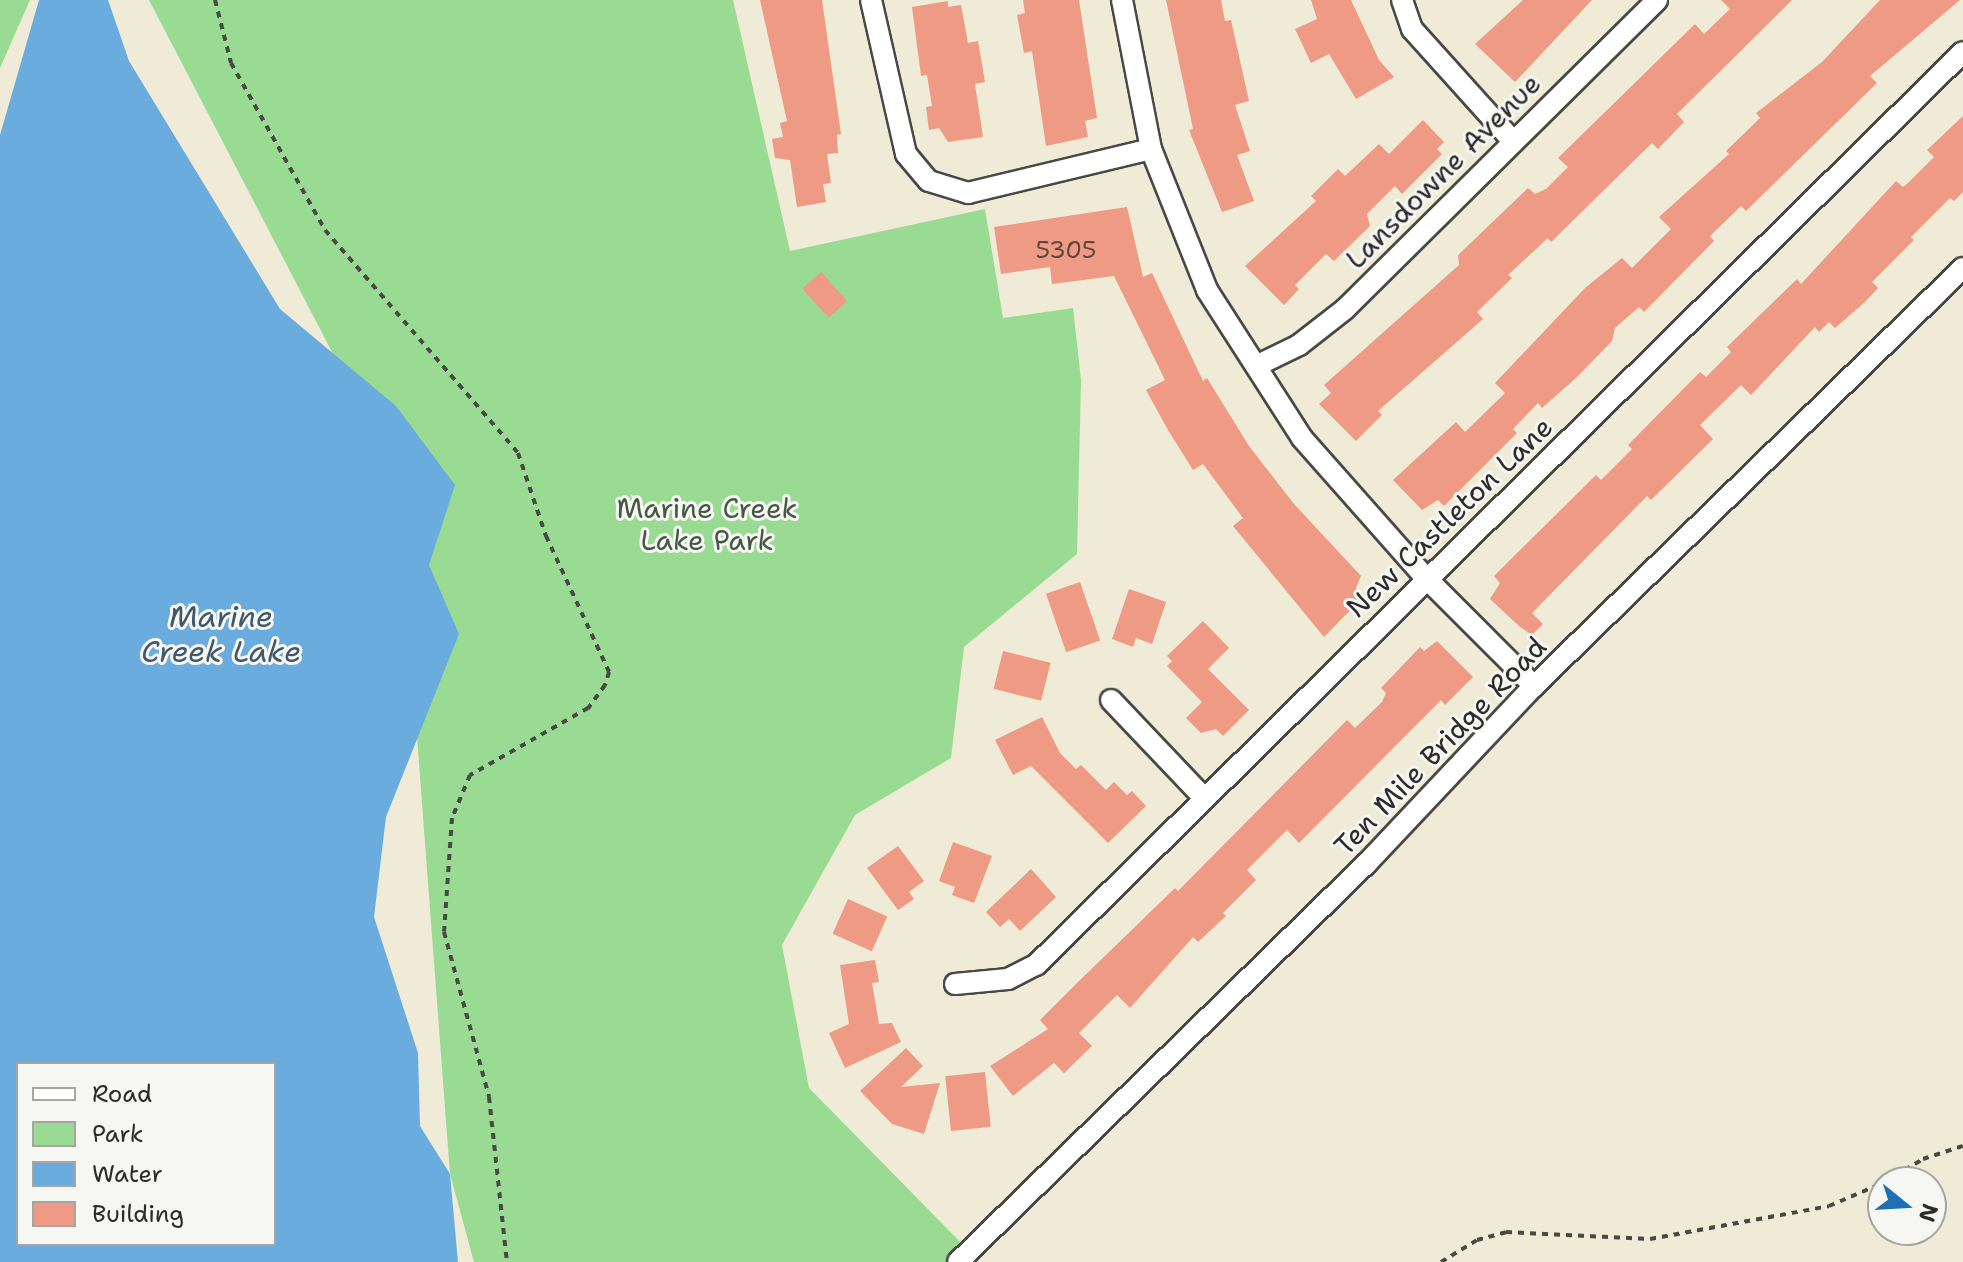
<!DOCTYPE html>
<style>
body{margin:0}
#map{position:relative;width:1963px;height:1262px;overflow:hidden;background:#f0ebd7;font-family:"Shantell Sans",sans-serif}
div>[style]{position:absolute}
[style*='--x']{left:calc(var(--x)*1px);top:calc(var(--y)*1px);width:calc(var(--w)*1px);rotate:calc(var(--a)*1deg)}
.green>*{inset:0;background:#99db92}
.water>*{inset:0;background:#6aacde}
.building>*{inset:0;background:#ee9a84;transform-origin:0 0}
.path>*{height:4px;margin-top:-2px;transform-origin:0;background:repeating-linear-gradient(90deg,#494845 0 6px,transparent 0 12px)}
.roads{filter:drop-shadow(2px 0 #494845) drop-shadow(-2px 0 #494845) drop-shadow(0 2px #494845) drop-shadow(0 -2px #494845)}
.minor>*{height:20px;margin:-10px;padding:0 10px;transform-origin:10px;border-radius:10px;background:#fff}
span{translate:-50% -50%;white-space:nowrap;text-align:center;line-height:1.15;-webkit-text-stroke:6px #f6f6f2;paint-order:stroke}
.number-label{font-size:24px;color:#5c4741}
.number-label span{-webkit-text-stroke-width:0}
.street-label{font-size:28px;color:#2b2b2b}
.park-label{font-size:28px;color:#465745}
.water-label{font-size:30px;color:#41586a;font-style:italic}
.legend{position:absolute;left:16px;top:1062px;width:260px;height:184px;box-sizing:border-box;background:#f6f6f2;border:2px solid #a5a5a2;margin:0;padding:10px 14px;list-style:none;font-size:24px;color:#2b2b2b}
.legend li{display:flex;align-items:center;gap:16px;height:40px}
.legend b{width:40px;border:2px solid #a5a5a2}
.north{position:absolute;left:1867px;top:1166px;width:80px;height:80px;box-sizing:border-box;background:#f6f6f2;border:2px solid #a5a5a2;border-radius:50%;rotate:108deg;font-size:22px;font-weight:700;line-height:32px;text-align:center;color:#2b2b2b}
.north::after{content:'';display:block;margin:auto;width:28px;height:36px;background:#1f6fb2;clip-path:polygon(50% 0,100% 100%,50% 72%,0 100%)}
</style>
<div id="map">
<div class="green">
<div style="clip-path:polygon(0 0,30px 0,0 68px)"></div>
<div style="clip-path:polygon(149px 0,733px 0,790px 251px,985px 209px,1003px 318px,1073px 308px,1081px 380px,1077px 554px,964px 647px,951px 758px,855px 815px,782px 945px,809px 1088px,973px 1255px,968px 1262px,474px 1262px,450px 1174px,417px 737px,424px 529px)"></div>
</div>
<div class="water">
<div style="clip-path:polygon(evenodd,39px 0,108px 0,129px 61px,280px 309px,396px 406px,455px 485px,429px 565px,459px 634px,386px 817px,374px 917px,418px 1053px,420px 1126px,450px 1174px,458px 1262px,0 1262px,0 135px,39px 0,18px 1064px,274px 1064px,274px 1244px,18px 1244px,18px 1064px)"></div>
</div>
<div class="building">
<div style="clip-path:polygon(760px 0,822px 0,841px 134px,837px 135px,838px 153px,827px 154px,831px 183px,823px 184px,826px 202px,797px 207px,790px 160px,775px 158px,772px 139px,783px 137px,780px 123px,787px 121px)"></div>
<div style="clip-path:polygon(1023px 0,1079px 0,1097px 118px,1085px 121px,1088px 137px,1046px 146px,1032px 51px,1024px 53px,1017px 15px,1025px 13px)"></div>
<div style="clip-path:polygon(1166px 0,1221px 0,1225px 21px,1231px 20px,1249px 101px,1235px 105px,1250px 151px,1237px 155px,1254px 201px,1222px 212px,1189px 130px,1193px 129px)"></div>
<div style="clip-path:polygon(1311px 0,1351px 0,1379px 60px,1394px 77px,1356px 99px,1329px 54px,1311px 63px,1295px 29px,1317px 19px)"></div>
<div style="clip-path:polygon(1523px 0,1592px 0,1515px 82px,1475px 44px)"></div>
<div style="clip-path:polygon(1721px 0,1792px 0,1677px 114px,1684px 122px,1658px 149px,1652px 143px,1551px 242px,1548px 238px,1508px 275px,1512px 278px,1477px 312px,1483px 319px,1378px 411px,1382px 415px,1356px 441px,1319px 404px,1331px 393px,1324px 385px,1459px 265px,1458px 255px,1528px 188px,1535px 194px,1546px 189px,1568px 167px,1558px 158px,1695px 24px,1704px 34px,1730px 9px)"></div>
<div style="clip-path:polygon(1880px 0,1960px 0,1870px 76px,1877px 83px,1746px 211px,1741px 206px,1710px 236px,1714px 241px,1644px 312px,1639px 307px,1615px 328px,1612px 341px,1577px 377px,1542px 408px,1538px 403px,1513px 429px,1517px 433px,1444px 506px,1438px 500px,1422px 510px,1393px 480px,1456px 422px,1465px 432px,1505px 393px,1495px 383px,1585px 288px,1622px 258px,1632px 268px,1671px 229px,1659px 217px,1729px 154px,1726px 151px,1760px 118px,1756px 113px,1822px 62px)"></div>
<div style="clip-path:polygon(948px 1px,948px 7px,961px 5px,968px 43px,978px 41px,985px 82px,975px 84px,983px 137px,948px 142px,939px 128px,929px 130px,926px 107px,932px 106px,927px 75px,921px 76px,912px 7px)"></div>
<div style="clip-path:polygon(1963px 116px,1963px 192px,1954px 201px,1950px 198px,1911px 237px,1914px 240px,1872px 282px,1878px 288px,1864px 303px,1835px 328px,1829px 322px,1819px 332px,1815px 327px,1751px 395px,1741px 385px,1700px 425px,1713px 439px,1651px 500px,1647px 496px,1532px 613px,1543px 624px,1532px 635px,1519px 626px,1490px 599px,1500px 583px,1494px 576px,1596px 475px,1601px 480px,1632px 449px,1628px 445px,1700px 372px,1706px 377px,1731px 352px,1727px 347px,1797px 279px,1801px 284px,1896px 181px,1903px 187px,1908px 183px,1934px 157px,1927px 150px)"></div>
<div style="clip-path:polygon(1423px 120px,1444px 142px,1437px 149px,1442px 154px,1402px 194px,1395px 186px,1367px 214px,1370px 226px,1334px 261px,1326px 254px,1295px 285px,1299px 289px,1284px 305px,1245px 266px,1316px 201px,1311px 196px,1338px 169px,1345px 176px,1379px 144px,1389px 154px)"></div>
<div style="clip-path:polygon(1127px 207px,1143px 277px,1152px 273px,1203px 381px,1207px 378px,1249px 446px,1294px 504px,1361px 576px,1356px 588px,1364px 596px,1324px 637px,1233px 526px,1243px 518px,1203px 464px,1193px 470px,1168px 430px,1146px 390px,1165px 380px,1114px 276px,1052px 284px,1050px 267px,1001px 274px,994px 227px)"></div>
<div style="left:821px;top:272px;width:39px;height:25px;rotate:48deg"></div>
<div style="left:1080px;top:582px;width:62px;height:36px;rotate:71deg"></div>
<div style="clip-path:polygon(1129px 589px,1166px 602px,1152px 644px,1136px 638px,1133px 647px,1112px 639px)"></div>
<div style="clip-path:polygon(1203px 621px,1229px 648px,1208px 669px,1249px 710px,1223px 736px,1216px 729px,1201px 733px,1186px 718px,1202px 702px,1167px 666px,1172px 661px,1167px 656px)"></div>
<div style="clip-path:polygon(1437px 641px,1473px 677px,1445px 705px,1441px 700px,1299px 843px,1287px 830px,1247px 870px,1256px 880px,1223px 913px,1226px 916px,1198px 942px,1193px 937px,1130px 1008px,1117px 995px,1079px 1033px,1092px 1046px,1064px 1073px,1054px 1063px,1013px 1096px,990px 1066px,1048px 1029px,1040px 1020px,1078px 982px,1175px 888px,1178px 891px,1347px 720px,1355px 728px,1382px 702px,1386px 693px,1381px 688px,1420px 647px,1424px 651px)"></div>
<div style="left:1003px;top:651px;width:49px;height:39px;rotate:14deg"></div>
<div style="clip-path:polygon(1042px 717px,1060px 753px,1076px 769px,1081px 765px,1106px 790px,1114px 782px,1127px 795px,1132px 791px,1146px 806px,1108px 843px,1031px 766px,1013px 775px,995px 740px)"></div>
<div style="clip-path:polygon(953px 842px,992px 856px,974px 903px,952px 895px,955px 887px,939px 881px)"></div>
<div style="clip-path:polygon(898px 846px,924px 881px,909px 892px,914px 899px,898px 910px,867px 868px)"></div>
<div style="clip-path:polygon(1031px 869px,1056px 897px,1020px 931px,1009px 919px,1000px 927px,986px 912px)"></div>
<div style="left:848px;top:899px;width:43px;height:38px;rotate:24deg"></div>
<div style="clip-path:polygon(875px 960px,879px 982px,872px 983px,879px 1024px,892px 1023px,901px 1042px,845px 1068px,829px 1033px,849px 1024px,840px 965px)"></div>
<div style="clip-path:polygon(906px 1048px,923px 1066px,901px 1087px,940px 1083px,924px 1134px,892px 1124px,860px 1091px)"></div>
<div style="left:985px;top:1072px;width:55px;height:40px;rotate:84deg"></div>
</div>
<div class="path">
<div style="--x:215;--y:0;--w:65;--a:75.7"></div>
<div style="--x:231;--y:63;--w:192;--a:60.6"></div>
<div style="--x:325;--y:230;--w:295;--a:49.1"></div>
<div style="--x:518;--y:453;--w:88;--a:71.4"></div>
<div style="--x:546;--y:536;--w:150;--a:65.1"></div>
<div style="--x:609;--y:672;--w:14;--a:107"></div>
<div style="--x:605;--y:685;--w:29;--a:126"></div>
<div style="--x:588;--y:708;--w:136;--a:150.4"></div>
<div style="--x:470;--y:775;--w:47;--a:112.7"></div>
<div style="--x:452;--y:818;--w:114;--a:94"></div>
<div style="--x:444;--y:932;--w:171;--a:74.7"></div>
<div style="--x:489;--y:1097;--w:166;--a:83.8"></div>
<div style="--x:1884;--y:1182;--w:45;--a:-30.5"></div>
<div style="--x:1923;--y:1159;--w:42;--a:-18"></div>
<div style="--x:1441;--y:1262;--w:42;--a:-31.4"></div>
<div style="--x:1477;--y:1240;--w:30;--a:-15"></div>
<div style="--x:1506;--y:1232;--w:144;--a:2.8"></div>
<div style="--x:1650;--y:1239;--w:182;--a:-10.4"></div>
<div style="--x:1829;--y:1206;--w:59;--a:-23.1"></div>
</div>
<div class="roads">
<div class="minor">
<div style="--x:871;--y:0;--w:158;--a:77.2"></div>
<div style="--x:906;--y:154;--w:35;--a:50"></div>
<div style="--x:929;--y:181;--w:41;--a:17.1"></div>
<div style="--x:968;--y:193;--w:188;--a:-13.5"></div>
<div style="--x:1122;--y:0;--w:152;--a:79"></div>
<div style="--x:1151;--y:149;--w:152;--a:68.3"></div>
<div style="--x:1207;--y:290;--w:176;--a:57.3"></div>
<div style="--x:1302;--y:438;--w:187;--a:48.5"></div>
<div style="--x:1426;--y:578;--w:153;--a:45"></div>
<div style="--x:1402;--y:0;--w:31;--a:71"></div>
<div style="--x:1412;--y:29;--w:149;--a:48"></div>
<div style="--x:1256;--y:366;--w:48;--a:-26"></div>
<div style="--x:1299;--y:345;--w:58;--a:-38"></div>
<div style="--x:1345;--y:309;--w:439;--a:-44.7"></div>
<div style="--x:1111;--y:700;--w:134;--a:46.5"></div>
<div style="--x:955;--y:984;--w:53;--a:-5.4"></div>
<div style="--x:1008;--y:979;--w:31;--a:-27"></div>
<div style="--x:1036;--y:965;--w:1301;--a:-44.56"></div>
<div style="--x:958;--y:1262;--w:571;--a:-44.29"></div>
<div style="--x:1367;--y:863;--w:243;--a:-46.7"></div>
<div style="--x:1534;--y:686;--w:599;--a:-44.26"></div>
</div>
</div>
<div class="number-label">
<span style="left:1066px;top:251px">5305</span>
</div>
<div class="street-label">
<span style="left:1443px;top:171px;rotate:-45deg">Lansdowne Avenue</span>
<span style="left:1449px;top:517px;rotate:-44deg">New Castleton Lane</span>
<span style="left:1440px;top:746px;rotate:-46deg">Ten Mile Bridge Road</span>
</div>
<div class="park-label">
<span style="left:707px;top:524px">Marine Creek<br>Lake Park</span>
</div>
<div class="water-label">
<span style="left:221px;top:634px">Marine<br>Creek Lake</span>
</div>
<ul class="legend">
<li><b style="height:10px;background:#fff"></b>Road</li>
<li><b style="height:22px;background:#99db92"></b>Park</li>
<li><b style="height:22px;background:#6aacde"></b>Water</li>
<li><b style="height:22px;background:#ee9a84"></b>Building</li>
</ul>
<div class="north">N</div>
</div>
